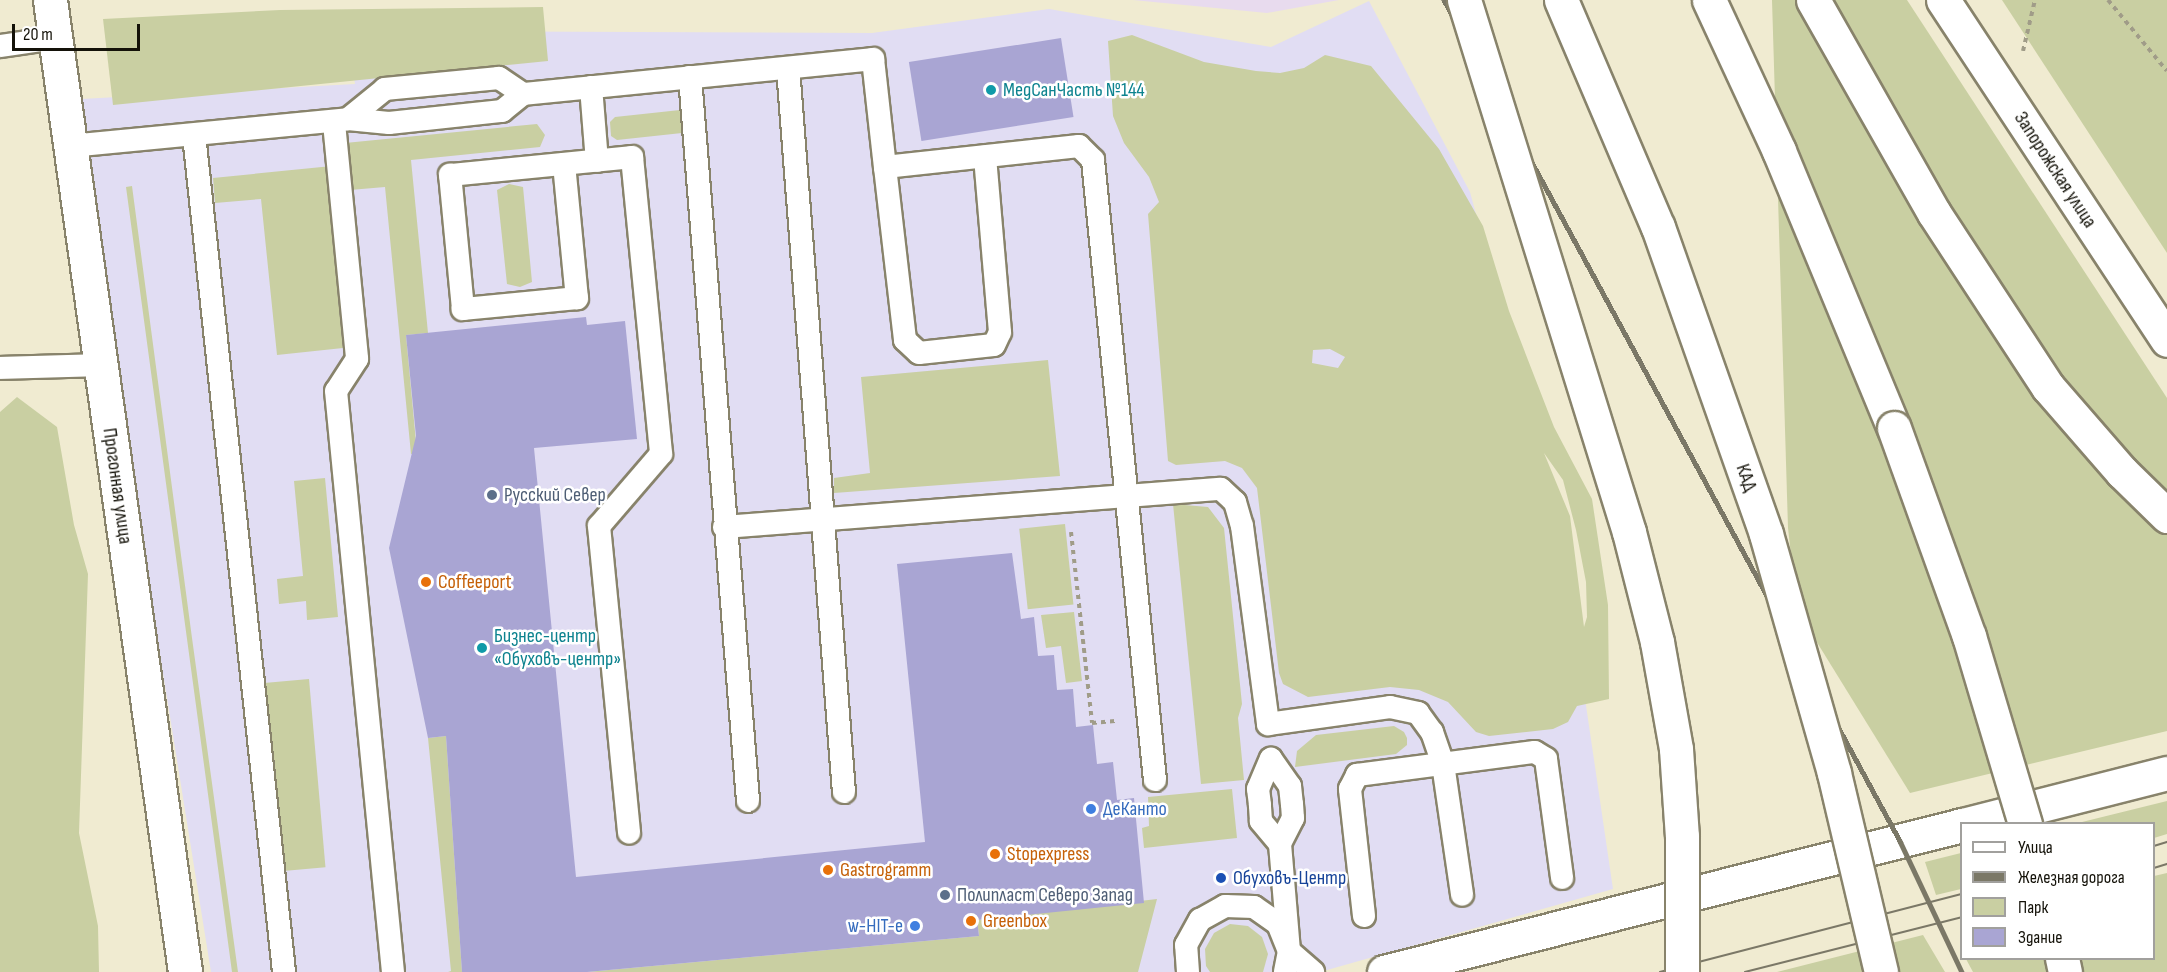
<!DOCTYPE html>
<meta charset="utf-8">
<style>
body{margin:0}
#map{position:relative;width:2167px;height:972px;overflow:hidden;background:#f0ebd1;font-family:"Sofia Sans Condensed",sans-serif}
div>[style]{position:absolute}
[style*='--x']{left:calc(var(--x)*1px);top:calc(var(--y)*1px);width:calc(var(--w)*1px);rotate:calc(var(--a)*1deg)}
.commercial>*{inset:0;background:#e1ddf3}
.industrial>*{inset:0;background:#e8dbee}
.green>*{inset:0;background:#c9cfa2;transform-origin:0 0}
.building>*{inset:0;background:#a9a5d3;transform-origin:0 0}
.path>*{height:4px;margin-top:-2px;transform-origin:0;background:repeating-linear-gradient(90deg,#a09c88 0 4.5px,transparent 0 9px)}
.roads{filter:drop-shadow(2px 0 #88836b) drop-shadow(-2px 0 #88836b) drop-shadow(0 2px #88836b) drop-shadow(0 -2px #88836b)}
.lane>*{height:22px;margin:-11px;padding:0 11px;transform-origin:11px;border-radius:11px;background:#fff}
.street>*{height:33px;margin:-16.5px;padding:0 16.5px;transform-origin:16.5px;border-radius:16.5px;background:#fff}
.secondary>*{height:33px;margin:-16.5px;padding:0 16.5px;transform-origin:16.5px;border-radius:16.5px;background:#fff}
.primary>*{height:33px;margin:-16.5px;padding:0 16.5px;transform-origin:16.5px;border-radius:16.5px;background:#fff}
.highway>*{height:33px;margin:-16.5px;padding:0 16.5px;transform-origin:16.5px;border-radius:16.5px;background:#fff}
.tram>*{height:1.5px;margin:-0.75px;padding:0 0.75px;transform-origin:0.75px;border-radius:0.75px;background:#7b7867}
.rail>*{height:4.5px;margin:-2.25px;padding:0 2.25px;transform-origin:2.25px;border-radius:2.25px;background:#7b7867}
.bridges{filter:drop-shadow(2px 0 #88836b) drop-shadow(-2px 0 #88836b) drop-shadow(0 2px #88836b) drop-shadow(0 -2px #88836b)}
.primary-bridge>*{height:33px;margin:-16.5px;padding:0 16.5px;transform-origin:16.5px;border-radius:16.5px;background:#fff}
.highway-bridge>*{height:33px;margin:-16.5px;padding:0 16.5px;transform-origin:16.5px;border-radius:16.5px;background:#fff}
.dots>*{width:16px;height:16px;translate:-50% -50%;box-sizing:border-box;border:3px solid #fff;border-radius:50%}
span{translate:-50% -50%;white-space:nowrap;text-align:center;line-height:1.15;-webkit-text-stroke:5px #fff;paint-order:stroke}
.culture-label{font-size:20px;color:#0d838f}
.left{translate:0 -50%;text-align:left}
.street-label{font-size:20px;color:#141209}
.service-label{font-size:20px;color:#4e5e75}
.food-label{font-size:20px;color:#c56008}
.shop-label{font-size:20px;color:#366cbe}
.right{translate:-100% -50%;text-align:right}
.transit-label{font-size:20px;color:#164399}
.legend{position:absolute;left:1960px;top:822px;width:195px;height:138px;box-sizing:border-box;background:#fff;border:2px solid #a1a09d;margin:0;padding:8px 10px;list-style:none;font-size:18px;color:#141209}
.legend li{display:flex;align-items:center;gap:12px;height:30px}
.legend b{width:30px;border:2px solid #a1a09d}
.scale{position:absolute;left:12px;top:24px;width:128px;height:27px;box-sizing:border-box;border:3px solid #141209;border-top:0;padding-left:8px;font-size:18px;line-height:21px;white-space:nowrap;color:#141209;-webkit-text-stroke:4px #fff;paint-order:stroke}
</style>
<div id="map">
<div class="commercial">
<div style="clip-path:polygon(1369px 1px,1470px 192px,1558px 515px,1613px 889px,1320px 972px,211px 972px,158px 642px,81px 99px,355px 84px,346px 31px,872px 33px,1049px 9px,1271px 47px)"></div>
</div>
<div class="industrial">
<div style="clip-path:polygon(1133px 0,1339px 0,1267px 13px)"></div>
</div>
<div class="green">
<div style="clip-path:polygon(1772px 0,1907px 0,2167px 398px,2167px 731px,1910px 793px,1797px 610px,1788px 528px)"></div>
<div style="clip-path:polygon(2002px 0,2167px 0,2167px 253px)"></div>
<div style="clip-path:polygon(543px 7px,548px 61px,113px 105px,103px 19px,280px 10px)"></div>
<div style="clip-path:polygon(evenodd,1132px 35px,1204px 62px,1256px 71px,1280px 73px,1304px 68px,1325px 55px,1371px 66px,1439px 149px,1483px 226px,1509px 311px,1554px 427px,1592px 499px,1608px 605px,1609px 699px,1577px 706px,1568px 722px,1553px 729px,1489px 736px,1476px 732px,1448px 702px,1419px 690px,1390px 687px,1308px 697px,1283px 684px,1279px 673px,1257px 488px,1242px 468px,1225px 461px,1176px 465px,1168px 461px,1148px 214px,1159px 202px,1149px 177px,1124px 143px,1113px 116px,1108px 41px,1132px 35px,1330px 349px,1345px 357px,1338px 368px,1312px 363px,1313px 350px,1330px 349px,1132px 35px,1544px 453px,1563px 480px,1576px 530px,1586px 582px,1587px 617px,1584px 627px,1570px 516px,1544px 453px)"></div>
<div style="clip-path:polygon(680px 110px,685px 114px,686px 128px,682px 133px,617px 140px,611px 136px,610px 122px,615px 117px)"></div>
<div style="clip-path:polygon(537px 124px,545px 135px,540px 147px,411px 160px,428px 333px,406px 335px,417px 453px,411px 454px,385px 187px,350px 190px,345px 143px)"></div>
<div style="clip-path:polygon(332px 166px,334px 191px,328px 193px,343px 348px,277px 355px,261px 199px,215px 203px,213px 178px)"></div>
<div style="clip-path:polygon(509px 184px,523px 187px,532px 282px,520px 287px,507px 284px,497px 190px)"></div>
<div style="clip-path:polygon(132px 186px,192px 638px,238px 972px,232px 972px,187px 639px,126px 187px)"></div>
<div style="clip-path:polygon(1048px 360px,1060px 476px,834px 493px,834px 478px,870px 473px,861px 377px)"></div>
<div style="clip-path:polygon(17px 397px,57px 427px,74px 525px,88px 574px,79px 833px,98px 926px,99px 972px,0 972px,0 412px)"></div>
<div style="clip-path:polygon(325px 478px,338px 617px,307px 620px,306px 601px,279px 604px,277px 579px,303px 576px,294px 481px)"></div>
<div style="clip-path:polygon(1173px 504px,1208px 507px,1224px 528px,1242px 704px,1238px 718px,1244px 780px,1201px 784px)"></div>
<div style="left:1065px;top:524px;width:81px;height:46px;rotate:84deg"></div>
<div style="clip-path:polygon(1074px 612px,1082px 681px,1066px 683px,1061px 646px,1046px 648px,1041px 615px)"></div>
<div style="left:309px;top:679px;width:189px;height:45px;rotate:85deg"></div>
<div style="clip-path:polygon(1394px 726px,1404px 732px,1407px 738px,1407px 745px,1396px 754px,1295px 767px,1297px 751px,1316px 735px)"></div>
<div style="clip-path:polygon(446px 736px,462px 972px,448px 972px,451px 971px,428px 738px)"></div>
<div style="clip-path:polygon(1232px 789px,1237px 838px,1144px 848px,1142px 828px,1149px 826px,1148px 797px)"></div>
<div style="clip-path:polygon(2167px 801px,2167px 834px,2154px 838px,2154px 824px,2078px 823px)"></div>
<div style="clip-path:polygon(1961px 853px,1961px 889px,1936px 895px,1925px 862px)"></div>
<div style="clip-path:polygon(2167px 873px,2167px 972px,1973px 972px,1966px 959px,2154px 958px,2154px 876px)"></div>
<div style="clip-path:polygon(1157px 899px,1138px 972px,587px 972px,979px 936px,977px 920px)"></div>
<div style="clip-path:polygon(1230px 924px,1248px 926px,1262px 937px,1268px 954px,1263px 972px,1210px 972px,1206px 966px,1205px 949px,1214px 933px)"></div>
<div style="clip-path:polygon(1923px 935px,1945px 972px,1777px 972px)"></div>
</div>
<div class="building">
<div style="left:1061px;top:38px;width:80px;height:154px;rotate:81deg"></div>
<div style="clip-path:polygon(586px 317px,587px 325px,625px 321px,637px 439px,534px 448px,576px 877px,925px 842px,897px 564px,1012px 553px,1021px 619px,1034px 617px,1038px 656px,1054px 655px,1057px 690px,1073px 689px,1076px 727px,1093px 725px,1097px 764px,1113px 762px,1117px 800px,1134px 798px,1144px 903px,977px 920px,979px 936px,587px 972px,462px 972px,446px 736px,428px 738px,389px 548px,416px 436px,406px 335px)"></div>
</div>
<div class="path">
<div style="--x:2108;--y:0;--w:92;--a:50.3"></div>
<div style="--x:2023;--y:51;--w:52;--a:-76.8"></div>
<div style="--x:1071;--y:532;--w:192;--a:83.7"></div>
<div style="--x:1092;--y:723;--w:23;--a:-5"></div>
</div>
<div class="roads">
<div class="lane">
<div style="--x:0;--y:46;--w:56;--a:-8.3"></div>
<div style="--x:788;--y:68;--w:726;--a:85.58"></div>
<div style="--x:690;--y:77;--w:726;--a:85.42"></div>
<div style="--x:591;--y:87;--w:74;--a:85.4"></div>
<div style="--x:523;--y:94;--w:352;--a:-5.7"></div>
<div style="--x:873;--y:59;--w:109;--a:83.7"></div>
<div style="--x:885;--y:167;--w:195;--a:-6.2"></div>
<div style="--x:1079;--y:146;--w:20;--a:45"></div>
<div style="--x:1093;--y:160;--w:623;--a:84.29"></div>
<div style="--x:334;--y:123;--w:237;--a:84.4"></div>
<div style="--x:357;--y:359;--w:38;--a:123"></div>
<div style="--x:336;--y:391;--w:584;--a:84.4"></div>
<div style="--x:194;--y:135;--w:842;--a:83.86"></div>
<div style="--x:70;--y:146;--w:279;--a:-5.5"></div>
<div style="--x:348;--y:119;--w:41;--a:5.6"></div>
<div style="--x:389;--y:123;--w:114;--a:-6.1"></div>
<div style="--x:502;--y:111;--w:27;--a:-39"></div>
<div style="--x:523;--y:94;--w:29;--a:-146"></div>
<div style="--x:499;--y:78;--w:115;--a:174.5"></div>
<div style="--x:385;--y:89;--w:48;--a:141"></div>
<div style="--x:564;--y:164;--w:135;--a:84.5"></div>
<div style="--x:577;--y:298;--w:115;--a:174.5"></div>
<div style="--x:463;--y:309;--w:135;--a:-95.5"></div>
<div style="--x:450;--y:175;--w:183;--a:-5.6"></div>
<div style="--x:632;--y:157;--w:298;--a:84.4"></div>
<div style="--x:661;--y:454;--w:95;--a:130.7"></div>
<div style="--x:599;--y:526;--w:308;--a:84.4"></div>
<div style="--x:885;--y:167;--w:174;--a:83.4"></div>
<div style="--x:905;--y:340;--w:19;--a:43"></div>
<div style="--x:919;--y:353;--w:75;--a:-6.1"></div>
<div style="--x:994;--y:345;--w:14;--a:-65"></div>
<div style="--x:1000;--y:332;--w:176;--a:-94.9"></div>
<div style="--x:0;--y:368;--w:101;--a:-1.7"></div>
<div style="--x:724;--y:527;--w:498;--a:-4.4"></div>
<div style="--x:1221;--y:489;--w:19;--a:43"></div>
<div style="--x:1235;--y:502;--w:25;--a:74"></div>
<div style="--x:1242;--y:526;--w:200;--a:82.5"></div>
<div style="--x:1268;--y:724;--w:123;--a:-7.9"></div>
<div style="--x:1390;--y:707;--w:29;--a:12"></div>
<div style="--x:1418;--y:713;--w:24;--a:54"></div>
<div style="--x:1432;--y:732;--w:34;--a:71"></div>
<div style="--x:1443;--y:764;--w:132;--a:81.7"></div>
<div style="--x:1271;--y:759;--w:33;--a:55"></div>
<div style="--x:1290;--y:786;--w:18;--a:84"></div>
<div style="--x:1292;--y:804;--w:14;--a:86"></div>
<div style="--x:1293;--y:818;--w:29;--a:117"></div>
<div style="--x:1280;--y:844;--w:30;--a:-130"></div>
<div style="--x:1261;--y:821;--w:16;--a:-94"></div>
<div style="--x:1260;--y:805;--w:16;--a:-97"></div>
<div style="--x:1258;--y:789;--w:33;--a:-67"></div>
<div style="--x:1280;--y:844;--w:107;--a:85.2"></div>
<div style="--x:1289;--y:951;--w:32;--a:41"></div>
<div style="--x:1364;--y:916;--w:128;--a:-96.3"></div>
<div style="--x:1350;--y:789;--w:16;--a:-63"></div>
<div style="--x:1357;--y:775;--w:179;--a:-7.4"></div>
<div style="--x:1535;--y:752;--w:13;--a:32"></div>
<div style="--x:1546;--y:759;--w:120;--a:82.3"></div>
<div style="--x:1188;--y:972;--w:27;--a:-94"></div>
<div style="--x:1186;--y:945;--w:29;--a:-61"></div>
<div style="--x:1200;--y:920;--w:29;--a:-29"></div>
<div style="--x:1225;--y:906;--w:29;--a:2"></div>
<div style="--x:1254;--y:907;--w:29;--a:35"></div>
<div style="--x:1278;--y:924;--w:29;--a:68"></div>
<div style="--x:1289;--y:951;--w:21;--a:101"></div>
</div>
<div class="street">
<div style="--x:50;--y:0;--w:981;--a:82.09"></div>
<div style="--x:1967;--y:824;--w:206;--a:-14.3"></div>
<div style="--x:1384;--y:972;--w:596;--a:-14.27"></div>
</div>
<div class="secondary">
<div style="--x:1943;--y:0;--w:407;--a:56.6"></div>
</div>
<div class="primary">
<div style="--x:1813;--y:0;--w:245;--a:60.4"></div>
<div style="--x:1934;--y:213;--w:208;--a:56.8"></div>
<div style="--x:2048;--y:387;--w:113;--a:49"></div>
<div style="--x:2122;--y:472;--w:63;--a:44.4"></div>
</div>
<div class="highway">
<div style="--x:1709;--y:0;--w:166;--a:65.1"></div>
<div style="--x:1779;--y:151;--w:300;--a:67.5"></div>
<div style="--x:2062;--y:958;--w:14;--a:78"></div>
</div>
</div>
<div class="tram">
<div style="--x:2154;--y:846;--w:14;--a:-17"></div>
<div style="--x:2154;--y:868;--w:14;--a:-17"></div>
<div style="--x:1660;--y:972;--w:312;--a:-14.5"></div>
<div style="--x:1745;--y:972;--w:224;--a:-14.2"></div>
</div>
<div class="rail">
<div style="--x:1444;--y:0;--w:957;--a:61.53"></div>
<div style="--x:1900;--y:841;--w:145;--a:64.7"></div>
</div>
<div class="bridges">
<div class="primary-bridge">
<div style="--x:1464;--y:0;--w:557;--a:72.77"></div>
<div style="--x:1629;--y:532;--w:114;--a:75.7"></div>
<div style="--x:1657;--y:642;--w:109;--a:79.9"></div>
<div style="--x:1676;--y:749;--w:87;--a:86.1"></div>
<div style="--x:1682;--y:836;--w:136;--a:90"></div>
</div>
<div class="highway-bridge">
<div style="--x:1561;--y:0;--w:247;--a:66.9"></div>
<div style="--x:1658;--y:227;--w:325;--a:70.6"></div>
<div style="--x:1766;--y:534;--w:248;--a:74.1"></div>
<div style="--x:1834;--y:773;--w:204;--a:76.7"></div>
<div style="--x:1894;--y:428;--w:221;--a:70.2"></div>
<div style="--x:1969;--y:636;--w:196;--a:73.4"></div>
</div>
</div>
<div class="dots">
<div style="left:991px;top:90px;background:#0f9aa8"></div>
<div style="left:492px;top:495px;background:#5c6f8a"></div>
<div style="left:426px;top:582px;background:#e8710a"></div>
<div style="left:482px;top:648px;background:#0f9aa8"></div>
<div style="left:1091px;top:809px;background:#3f7fe0"></div>
<div style="left:995px;top:854px;background:#e8710a"></div>
<div style="left:828px;top:870px;background:#e8710a"></div>
<div style="left:1221px;top:878px;background:#1a4fb4"></div>
<div style="left:945px;top:895px;background:#5c6f8a"></div>
<div style="left:971px;top:921px;background:#e8710a"></div>
<div style="left:915px;top:926px;background:#3f7fe0"></div>
</div>
<div class="culture-label">
<span class="left" style="left:1003px;top:90px">МедСанЧасть №144</span>
<span class="left" style="left:494px;top:648px">Бизнес-центр<br>«Обуховъ-центр»</span>
</div>
<div class="street-label">
<span style="left:2055px;top:170px;rotate:57deg">Запорожская улица</span>
<span style="left:1746px;top:478px;rotate:71deg">КАД</span>
<span style="left:117px;top:486px;rotate:82deg">Прогонная улица</span>
</div>
<div class="service-label">
<span class="left" style="left:504px;top:495px">Русский Cевер</span>
<span class="left" style="left:957px;top:895px">Полипласт Северо Запад</span>
</div>
<div class="food-label">
<span class="left" style="left:438px;top:582px">Coffeeport</span>
<span class="left" style="left:1007px;top:854px">Stopexpress</span>
<span class="left" style="left:840px;top:870px">Gastrogramm</span>
<span class="left" style="left:983px;top:921px">Greenbox</span>
</div>
<div class="shop-label">
<span class="left" style="left:1103px;top:809px">ДеКанто</span>
<span class="right" style="left:903px;top:926px">w-HIT-e</span>
</div>
<div class="transit-label">
<span class="left" style="left:1233px;top:878px">Обуховъ-Центр</span>
</div>
<ul class="legend">
<li><b style="height:8px;background:#fff"></b>Улица</li>
<li><b style="height:8px;background:#7b7867"></b>Железная дорога</li>
<li><b style="height:16px;background:#c9cfa2"></b>Парк</li>
<li><b style="height:16px;background:#a9a5d3"></b>Здание</li>
</ul>
<div class="scale">20 m</div>
</div>
